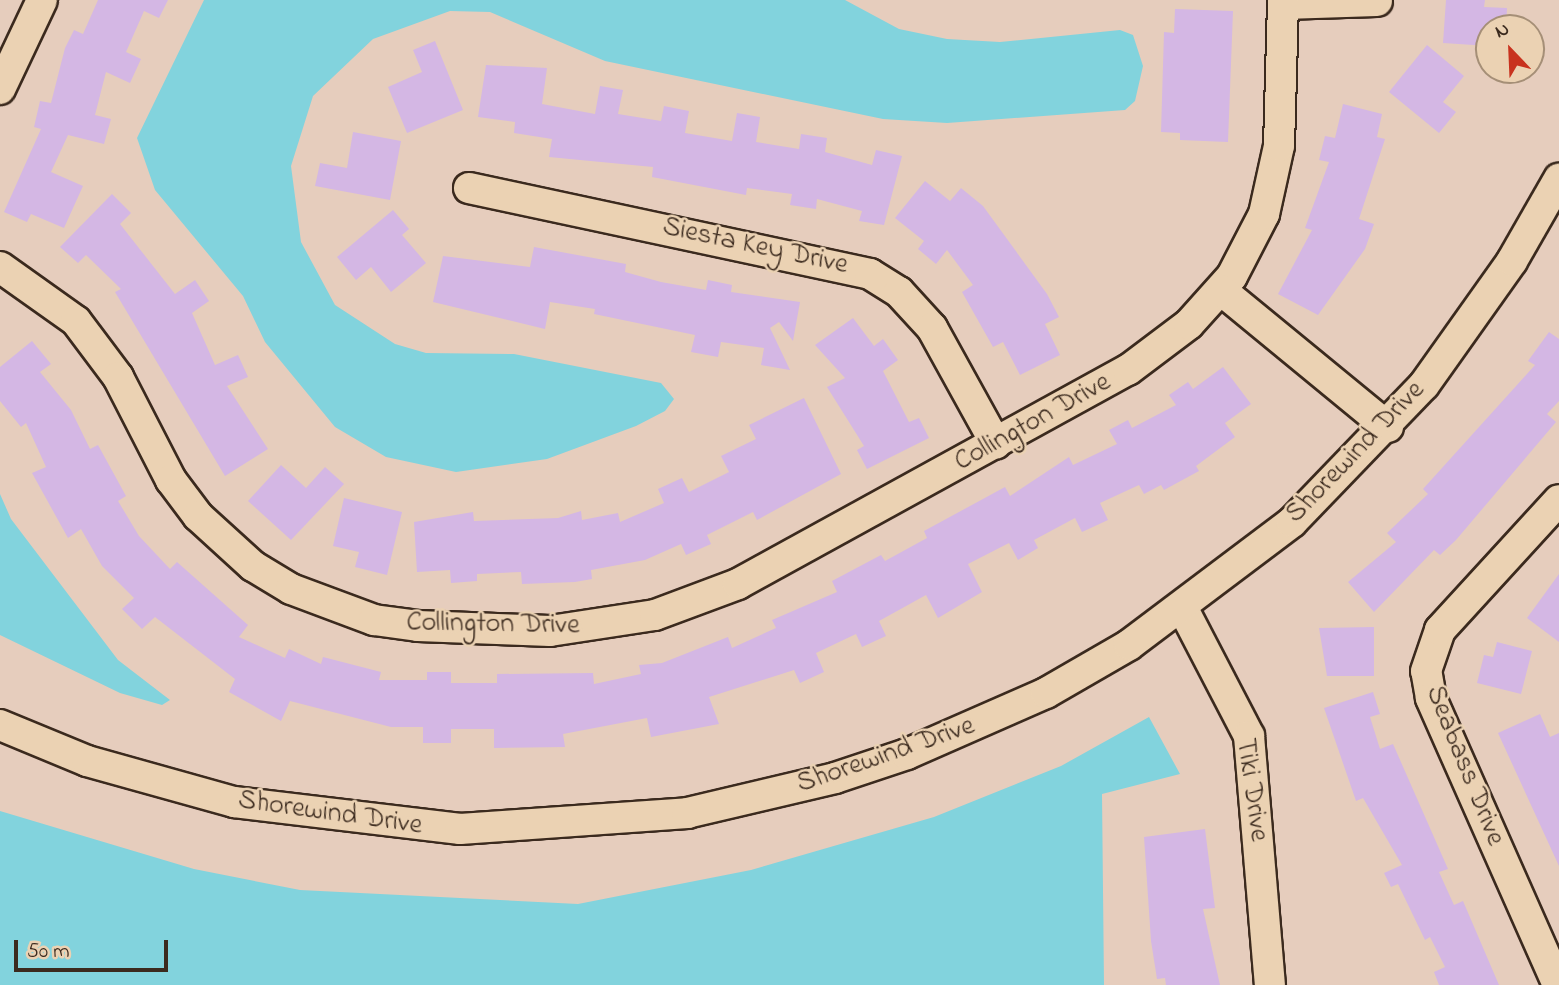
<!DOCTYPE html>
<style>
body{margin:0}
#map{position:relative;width:1559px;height:985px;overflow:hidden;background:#e6cdbd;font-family:"Indie Flower",sans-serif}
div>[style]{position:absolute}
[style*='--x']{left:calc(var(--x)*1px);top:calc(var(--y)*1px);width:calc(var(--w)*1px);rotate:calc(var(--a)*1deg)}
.water>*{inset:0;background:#82d3dd}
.building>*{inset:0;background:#d4b7e4}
.roads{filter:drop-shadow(2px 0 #3b2a1e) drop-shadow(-2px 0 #3b2a1e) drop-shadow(0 2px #3b2a1e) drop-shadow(0 -2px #3b2a1e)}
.minor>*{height:30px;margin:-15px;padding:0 15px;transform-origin:15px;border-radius:15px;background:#ebd2b3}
span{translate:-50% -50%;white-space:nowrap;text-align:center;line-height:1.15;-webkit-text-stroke:5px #ebd2b3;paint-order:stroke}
.street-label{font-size:28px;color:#3b2a1e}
.north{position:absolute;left:1475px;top:14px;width:70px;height:70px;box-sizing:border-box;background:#ebd2b3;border:2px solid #a58f77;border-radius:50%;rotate:337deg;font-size:19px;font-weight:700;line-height:28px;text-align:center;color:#3b2a1e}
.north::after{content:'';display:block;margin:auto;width:24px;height:32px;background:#c8321e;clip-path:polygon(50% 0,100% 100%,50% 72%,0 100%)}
.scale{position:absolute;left:14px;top:940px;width:154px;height:32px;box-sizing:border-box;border:4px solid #3b2a1e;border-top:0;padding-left:9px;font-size:21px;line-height:24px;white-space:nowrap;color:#3b2a1e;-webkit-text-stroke:5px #ebd2b3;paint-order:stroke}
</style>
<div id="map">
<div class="water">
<div style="clip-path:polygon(204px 0,845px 0,899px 29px,947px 39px,1000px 42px,1120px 30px,1133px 35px,1143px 66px,1135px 101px,1125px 110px,947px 123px,883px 119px,605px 61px,490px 12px,450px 11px,373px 39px,313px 96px,291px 166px,301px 242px,335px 305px,395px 344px,426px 353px,514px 354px,661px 383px,674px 399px,665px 411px,636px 426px,547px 459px,456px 472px,386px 457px,335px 427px,265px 342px,243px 296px,155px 190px,137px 138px)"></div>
<div style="clip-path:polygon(0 494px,11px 519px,118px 660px,170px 700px,162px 705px,120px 693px,0 635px)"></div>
<div style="clip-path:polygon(1149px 717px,1180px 774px,1102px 794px,1104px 985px,0 985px,0 811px,194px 869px,300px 890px,578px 904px,751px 870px,934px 817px,1061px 766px)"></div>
</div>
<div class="building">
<div style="clip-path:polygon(98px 0,168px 0,159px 18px,144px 11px,126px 52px,141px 59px,130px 83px,106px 72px,95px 115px,111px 119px,104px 144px,68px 135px,51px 172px,83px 186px,64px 228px,31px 214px,27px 222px,4px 212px,41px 129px,34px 127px,40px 101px,51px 103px,65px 48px,74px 30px,83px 34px)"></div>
<div style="clip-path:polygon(1446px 0,1485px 0,1484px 7px,1507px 8px,1506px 28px,1489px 28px,1489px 46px,1443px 43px)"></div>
<div style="clip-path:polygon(1175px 9px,1233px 11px,1228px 142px,1180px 140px,1180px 133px,1161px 132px,1164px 32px,1174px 33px)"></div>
<div style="clip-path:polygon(435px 41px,463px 110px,407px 133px,388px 87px,422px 72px,413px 50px)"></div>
<div style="clip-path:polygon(1427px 45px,1464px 76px,1443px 102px,1456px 112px,1439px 133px,1389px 92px)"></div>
<div style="clip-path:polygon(486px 65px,547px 68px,542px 104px,595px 114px,600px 86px,623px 90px,618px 114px,661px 121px,664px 106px,689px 111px,685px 133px,732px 141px,737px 113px,760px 117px,756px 142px,799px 149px,801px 134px,827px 138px,825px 152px,872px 165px,876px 150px,902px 156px,884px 225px,859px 221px,862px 211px,817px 199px,816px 209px,790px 205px,792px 194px,747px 188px,746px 195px,652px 177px,653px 167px,549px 157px,552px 139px,514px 133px,515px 122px,478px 117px)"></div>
<div style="clip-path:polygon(1343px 104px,1382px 114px,1377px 137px,1385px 139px,1359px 219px,1374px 224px,1365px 249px,1318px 315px,1278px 294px,1312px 230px,1305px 228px,1329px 162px,1319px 160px,1325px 136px,1335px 138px)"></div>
<div style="clip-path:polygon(353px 132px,401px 141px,390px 200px,315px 186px,320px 163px,347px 168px)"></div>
<div style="clip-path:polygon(925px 181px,950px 201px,961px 188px,983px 206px,1047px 294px,1059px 317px,1045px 324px,1060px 355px,1020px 375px,1003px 342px,993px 347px,962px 292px,973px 285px,947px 250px,936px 264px,918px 249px,924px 241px,895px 218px)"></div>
<div style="clip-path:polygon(112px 194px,131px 213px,120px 224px,175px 294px,195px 280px,209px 301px,192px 313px,215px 365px,238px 355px,248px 377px,227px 386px,268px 449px,225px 476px,115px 292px,121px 289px,86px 255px,78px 263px,60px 247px)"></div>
<div style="clip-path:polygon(393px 210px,409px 229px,402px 235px,426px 263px,391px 292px,371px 267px,356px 280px,337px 257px)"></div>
<div style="clip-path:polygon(534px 247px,626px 264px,625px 272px,661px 282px,706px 290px,708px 280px,732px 285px,731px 292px,800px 302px,793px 341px,779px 322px,770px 328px,790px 370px,761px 365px,764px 348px,721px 342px,718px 357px,691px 352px,695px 335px,594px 314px,595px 309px,550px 302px,545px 329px,433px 302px,443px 256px,530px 267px)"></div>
<div style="clip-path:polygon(853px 318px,874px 346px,883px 339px,898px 360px,883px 371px,909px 422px,919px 418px,929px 438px,867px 469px,857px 450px,864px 446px,827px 387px,845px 378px,815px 345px)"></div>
<div style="clip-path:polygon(1549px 332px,1559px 339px,1559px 401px,1547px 414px,1556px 422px,1456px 540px,1440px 555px,1434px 550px,1374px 612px,1348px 582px,1396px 542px,1387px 533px,1428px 494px,1423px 489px,1535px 365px,1528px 361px)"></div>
<div style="clip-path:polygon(32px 341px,51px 364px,40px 372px,71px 410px,90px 449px,98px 445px,126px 496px,118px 501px,139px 536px,170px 569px,177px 562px,248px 625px,239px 637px,285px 658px,289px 649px,321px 664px,323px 657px,381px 672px,379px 680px,427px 680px,427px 672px,451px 672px,451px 683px,497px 683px,497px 674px,593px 673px,594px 684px,641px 674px,639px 665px,662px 663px,728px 637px,732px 648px,776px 628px,772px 620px,837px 592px,832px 581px,881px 555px,885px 561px,927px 538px,924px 531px,1005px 487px,1010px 496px,1069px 457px,1073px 465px,1117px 444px,1109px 430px,1128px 420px,1132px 428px,1176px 405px,1169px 395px,1188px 382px,1193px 389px,1223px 367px,1251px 404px,1225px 423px,1235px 437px,1196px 466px,1199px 471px,1164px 490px,1161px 485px,1144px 494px,1139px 485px,1100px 503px,1108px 520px,1082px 532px,1075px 518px,1034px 540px,1038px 548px,1018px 560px,1009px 543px,968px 564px,982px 592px,938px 618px,926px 595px,879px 621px,886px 636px,862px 647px,856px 634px,816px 653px,824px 672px,800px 683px,794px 670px,709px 697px,719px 724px,651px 737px,647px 718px,563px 734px,565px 747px,494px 748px,494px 729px,451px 729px,451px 743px,423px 743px,423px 727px,391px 727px,290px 701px,281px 721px,229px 692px,235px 679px,155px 617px,142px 629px,122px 609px,134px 598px,102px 566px,81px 529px,68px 538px,32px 473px,46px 467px,26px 423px,21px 427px,0 401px,0 367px)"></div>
<div style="clip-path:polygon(804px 398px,841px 474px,757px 520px,753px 512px,707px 535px,711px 544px,686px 555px,681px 544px,645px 560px,591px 570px,592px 579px,575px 582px,522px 584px,521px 572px,477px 574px,477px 581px,451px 583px,450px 570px,417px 572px,414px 522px,473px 512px,474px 521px,558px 518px,581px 511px,582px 520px,618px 513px,620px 522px,664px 503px,658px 489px,682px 478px,689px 492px,729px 472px,721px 456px,756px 439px,749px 425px)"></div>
<div style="clip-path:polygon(281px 465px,306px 488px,325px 467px,344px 484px,291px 540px,248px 501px)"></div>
<div style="clip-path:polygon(344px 498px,402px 512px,387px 575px,355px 567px,359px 552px,333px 546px)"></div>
<div style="clip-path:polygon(1559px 574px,1559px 642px,1527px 618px)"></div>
<div style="clip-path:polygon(1374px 627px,1374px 676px,1327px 676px,1319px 628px)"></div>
<div style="clip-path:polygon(1497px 642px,1532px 651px,1521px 694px,1477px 683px,1484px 655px,1493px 657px)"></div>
<div style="clip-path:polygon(1373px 692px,1380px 714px,1370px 717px,1380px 749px,1393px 744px,1448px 869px,1439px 872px,1454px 905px,1463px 901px,1499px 985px,1439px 985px,1434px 972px,1445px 967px,1430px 937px,1425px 940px,1398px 884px,1391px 887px,1384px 873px,1402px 865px,1363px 798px,1356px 801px,1324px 708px)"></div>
<div style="clip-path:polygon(1540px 714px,1550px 737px,1559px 733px,1559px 866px,1498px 733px)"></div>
<div style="clip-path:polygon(1205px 829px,1215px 908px,1203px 909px,1220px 985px,1166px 985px,1165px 978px,1157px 979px,1151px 941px,1144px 837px)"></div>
</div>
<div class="roads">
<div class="minor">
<div style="--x:1284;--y:4;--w:93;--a:-1.8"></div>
<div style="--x:0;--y:89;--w:98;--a:-64.7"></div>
<div style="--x:469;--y:188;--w:410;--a:12.1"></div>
<div style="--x:870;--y:274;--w:34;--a:32"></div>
<div style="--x:899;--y:292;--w:49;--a:47.5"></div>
<div style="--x:932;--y:328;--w:132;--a:61.1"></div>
<div style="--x:0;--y:267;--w:93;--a:35.4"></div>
<div style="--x:76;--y:321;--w:70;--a:53.1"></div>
<div style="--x:118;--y:377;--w:116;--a:62.8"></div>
<div style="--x:171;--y:480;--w:45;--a:53.1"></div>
<div style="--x:198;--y:516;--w:74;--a:42.3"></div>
<div style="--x:253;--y:566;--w:44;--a:31.2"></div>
<div style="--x:291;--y:589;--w:89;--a:20.5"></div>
<div style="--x:374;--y:620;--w:44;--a:7.8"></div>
<div style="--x:418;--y:626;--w:132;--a:2.2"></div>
<div style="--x:550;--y:631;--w:106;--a:-8.7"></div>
<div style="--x:655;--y:615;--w:89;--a:-20.5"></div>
<div style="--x:738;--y:584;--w:445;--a:-28.8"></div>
<div style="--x:1128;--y:370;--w:76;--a:-37"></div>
<div style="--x:1189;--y:324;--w:64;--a:-48.1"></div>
<div style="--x:1232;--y:276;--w:70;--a:-62.7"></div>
<div style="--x:1264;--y:214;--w:70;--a:-77.6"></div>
<div style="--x:1279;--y:146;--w:146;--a:-88.4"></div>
<div style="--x:1221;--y:290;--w:216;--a:39.4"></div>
<div style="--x:1183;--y:609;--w:143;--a:62.5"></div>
<div style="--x:1249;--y:736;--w:250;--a:85.2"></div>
<div style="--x:0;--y:725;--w:94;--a:22.5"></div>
<div style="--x:87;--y:761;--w:153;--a:15.6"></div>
<div style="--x:234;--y:802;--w:228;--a:6.8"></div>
<div style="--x:460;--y:829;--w:228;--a:-4"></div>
<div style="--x:687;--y:813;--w:152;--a:-13.3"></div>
<div style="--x:835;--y:778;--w:76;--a:-18.4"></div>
<div style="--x:907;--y:754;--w:152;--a:-23.7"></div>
<div style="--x:1046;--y:693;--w:96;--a:-30"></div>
<div style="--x:1129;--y:645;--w:204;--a:-37"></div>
<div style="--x:1292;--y:522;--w:190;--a:-46.1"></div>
<div style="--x:1424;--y:385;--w:152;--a:-54.6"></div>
<div style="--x:1512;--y:261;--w:95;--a:-60.2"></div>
<div style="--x:1558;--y:985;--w:314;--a:-113.9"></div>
<div style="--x:1431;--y:698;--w:27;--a:-100"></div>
<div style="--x:1426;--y:671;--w:43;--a:-71.1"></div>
<div style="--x:1440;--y:630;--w:176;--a:-47.5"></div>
</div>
</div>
<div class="street-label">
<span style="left:755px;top:247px;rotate:12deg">Siesta Key Drive</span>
<span style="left:1033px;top:423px;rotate:-29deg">Collington Drive</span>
<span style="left:1356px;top:453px;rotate:-46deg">Shorewind Drive</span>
<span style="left:493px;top:625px;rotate:1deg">Collington Drive</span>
<span style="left:886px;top:756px;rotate:-19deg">Shorewind Drive</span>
<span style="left:1464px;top:766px;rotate:68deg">Seabass Drive</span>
<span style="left:1251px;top:790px;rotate:82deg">Tiki Drive</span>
<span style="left:330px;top:814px;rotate:8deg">Shorewind Drive</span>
</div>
<div class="north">N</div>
<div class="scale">50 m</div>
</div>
